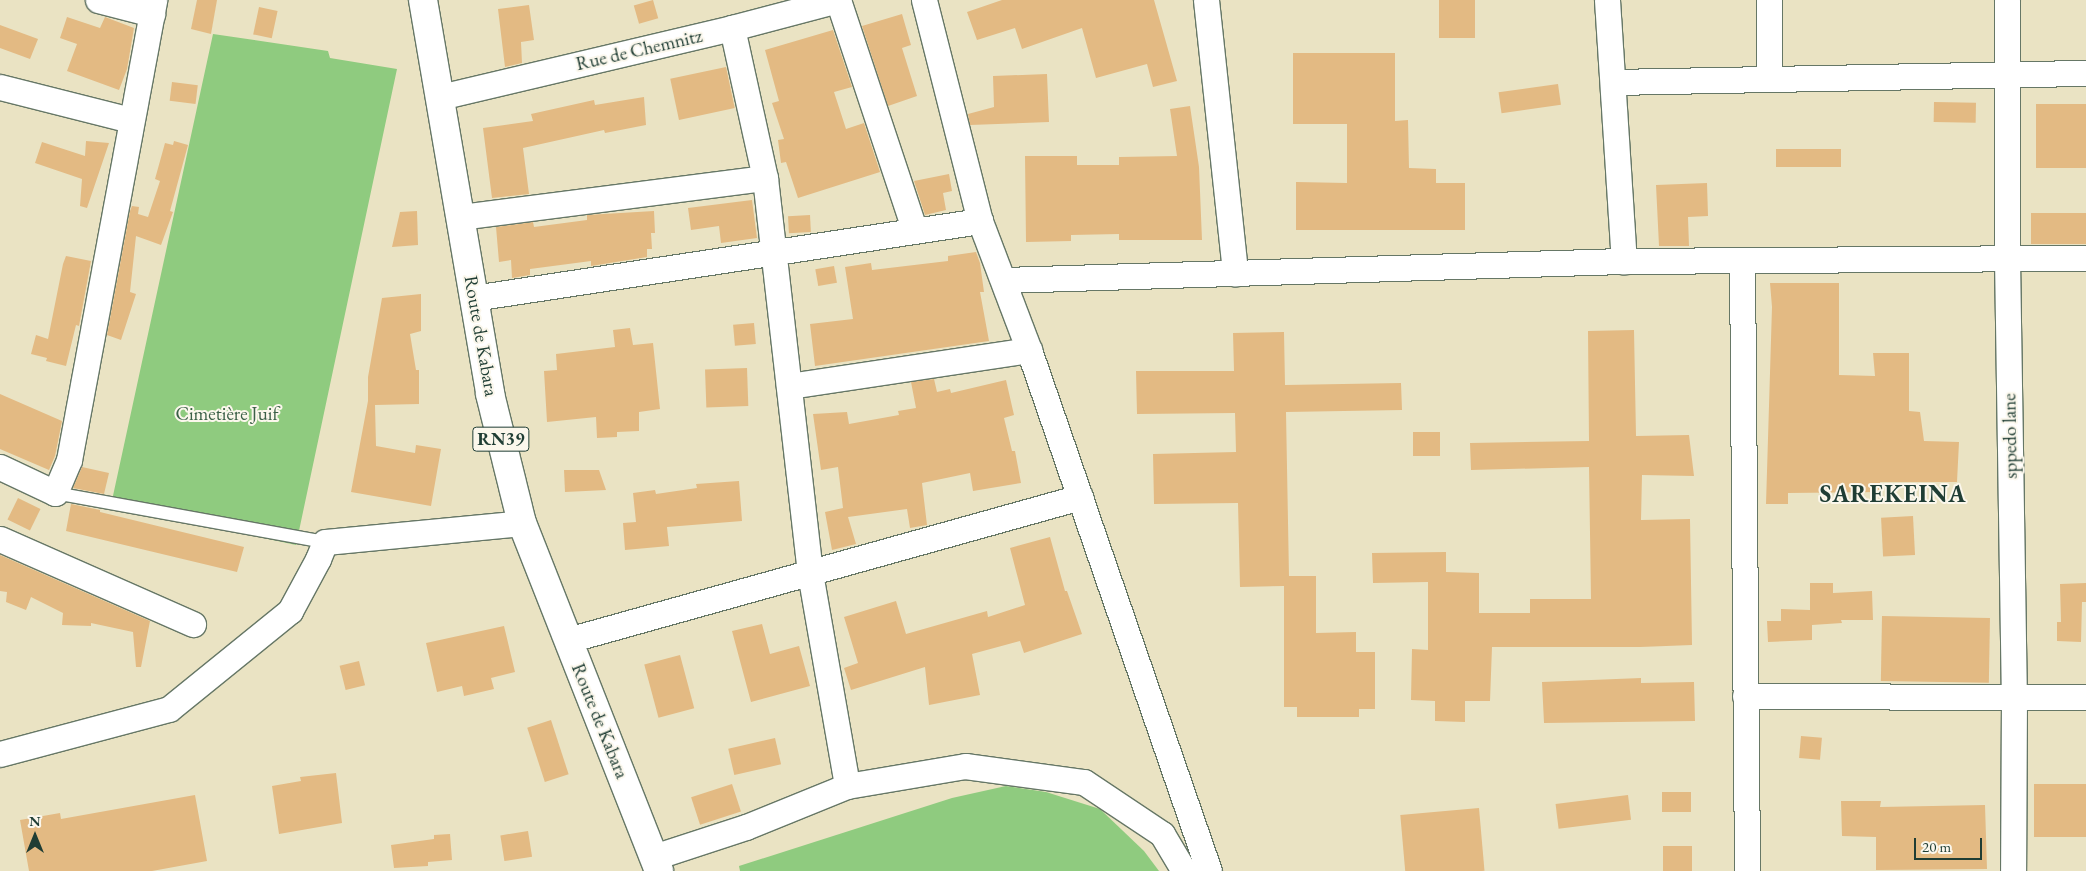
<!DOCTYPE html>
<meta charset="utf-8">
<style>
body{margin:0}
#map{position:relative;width:2086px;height:871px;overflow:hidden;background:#eae3c3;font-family:"EB Garamond",serif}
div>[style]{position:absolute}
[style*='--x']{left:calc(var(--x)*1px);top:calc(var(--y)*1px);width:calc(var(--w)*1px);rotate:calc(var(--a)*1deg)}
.green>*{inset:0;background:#8fcb7f}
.building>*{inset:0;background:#e3ba83;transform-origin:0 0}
.roads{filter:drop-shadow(1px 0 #676) drop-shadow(-1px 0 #676) drop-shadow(0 1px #676) drop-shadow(0 -1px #676)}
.lane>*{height:12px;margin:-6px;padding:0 6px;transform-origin:6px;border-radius:6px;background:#fff}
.street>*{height:25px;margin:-12.5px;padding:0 12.5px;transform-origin:12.5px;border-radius:12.5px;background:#fff}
.primary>*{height:28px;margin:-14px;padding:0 14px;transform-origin:14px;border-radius:14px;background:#fff}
span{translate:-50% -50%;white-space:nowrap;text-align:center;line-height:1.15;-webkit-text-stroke:4px #fbf7ec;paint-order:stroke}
.shield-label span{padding:1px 4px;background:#fbf7ec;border:1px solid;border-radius:4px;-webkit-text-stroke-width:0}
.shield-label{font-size:18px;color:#1f3d34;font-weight:700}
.street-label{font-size:19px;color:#1f3d34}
.park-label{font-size:19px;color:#3b6047}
.district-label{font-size:24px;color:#1f3d34;font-weight:700;letter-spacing:1px}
.north{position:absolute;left:10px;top:811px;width:50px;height:50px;-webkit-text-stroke:4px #fbf7ec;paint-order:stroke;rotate:0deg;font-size:14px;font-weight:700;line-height:20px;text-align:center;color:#1f3d34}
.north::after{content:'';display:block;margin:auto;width:18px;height:22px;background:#1f3d34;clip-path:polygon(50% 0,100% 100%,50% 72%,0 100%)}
.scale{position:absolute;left:1914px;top:838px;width:68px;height:22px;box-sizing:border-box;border:2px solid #1f3d34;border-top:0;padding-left:6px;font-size:15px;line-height:18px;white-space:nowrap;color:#1f3d34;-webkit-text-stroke:4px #fbf7ec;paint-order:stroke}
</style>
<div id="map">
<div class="green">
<div style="clip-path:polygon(213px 34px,328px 51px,330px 58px,397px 69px,296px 545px,111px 505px)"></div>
<div style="clip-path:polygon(1006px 786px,1046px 792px,1100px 809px,1144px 851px,1159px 871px,740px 871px,739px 866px,952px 798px)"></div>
</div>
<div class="building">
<div style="clip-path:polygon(197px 0,217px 0,211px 34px,191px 29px)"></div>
<div style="left:653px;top:0;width:19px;height:20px;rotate:74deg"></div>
<div style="clip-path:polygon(1002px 0,1154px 0,1177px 81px,1153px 87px,1147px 64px,1096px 78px,1082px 28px,1022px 49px,1015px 28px,977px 40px,967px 12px)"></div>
<div style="left:1439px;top:0;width:36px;height:38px"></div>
<div style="clip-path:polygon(529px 5px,534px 40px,521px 42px,522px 63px,505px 67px,498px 9px)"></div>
<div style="left:259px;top:7px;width:19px;height:28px;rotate:12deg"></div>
<div style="clip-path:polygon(902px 14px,911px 45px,902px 48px,917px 96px,888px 106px,862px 26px)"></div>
<div style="clip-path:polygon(67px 17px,100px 28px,105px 17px,134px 28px,127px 69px,119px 90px,67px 71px,77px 44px,60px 38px)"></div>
<div style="clip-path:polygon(0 25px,38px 39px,30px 59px,0 48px)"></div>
<div style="clip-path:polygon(833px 30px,852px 87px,834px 92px,846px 129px,864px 123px,880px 172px,798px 198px,786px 162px,781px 163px,778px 140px,784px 139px,772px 103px,779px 101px,765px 50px)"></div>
<div style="clip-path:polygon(1293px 53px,1395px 53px,1395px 121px,1408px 120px,1409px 168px,1436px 169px,1436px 183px,1465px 183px,1465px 230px,1296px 230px,1296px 182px,1347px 183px,1347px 124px,1293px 124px)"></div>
<div style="left:726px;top:67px;width:42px;height:57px;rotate:78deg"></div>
<div style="clip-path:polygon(1047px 74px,1049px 122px,970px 125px,968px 114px,994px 107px,993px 76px)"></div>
<div style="left:172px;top:82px;width:26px;height:19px;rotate:7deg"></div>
<div style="left:1558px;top:84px;width:21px;height:60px;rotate:82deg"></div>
<div style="clip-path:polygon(644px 97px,646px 125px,605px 133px,604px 130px,523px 148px,529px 194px,492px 198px,483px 128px,533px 121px,531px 114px,594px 100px,595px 105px)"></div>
<div style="left:1934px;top:102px;width:42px;height:20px;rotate:1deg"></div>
<div style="left:2086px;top:104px;width:64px;height:50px;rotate:90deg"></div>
<div style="clip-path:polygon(1190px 106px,1199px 167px,1202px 240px,1119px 240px,1119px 234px,1071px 235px,1071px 241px,1026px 242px,1025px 156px,1077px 156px,1077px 165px,1119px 165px,1119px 157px,1177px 156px,1170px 109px)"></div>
<div style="clip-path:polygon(86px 141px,109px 143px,87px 208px,80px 206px,82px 179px,35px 163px,42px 142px,85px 156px)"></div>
<div style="clip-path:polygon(174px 141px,188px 145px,170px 211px,173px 212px,161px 245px,136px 236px,130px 292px,136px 294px,121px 340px,107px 335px,130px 211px,132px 206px,139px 207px,138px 214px,148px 217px,160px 181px,155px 179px,165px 143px,173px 145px)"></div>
<div style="left:1776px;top:149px;width:65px;height:18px"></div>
<div style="clip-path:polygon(949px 174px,952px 191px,943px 193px,946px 210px,925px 215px,914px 181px)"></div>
<div style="clip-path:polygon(1707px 183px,1708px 216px,1688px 217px,1689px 246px,1659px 246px,1656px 185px)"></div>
<div style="clip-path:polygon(752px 200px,757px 238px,721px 243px,719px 226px,691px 230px,688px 208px)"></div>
<div style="clip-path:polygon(417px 211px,418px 245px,392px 247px,400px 212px)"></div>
<div style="clip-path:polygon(654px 211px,655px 233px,651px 233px,652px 249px,647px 249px,647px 257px,591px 266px,591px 261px,530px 269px,530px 275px,512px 278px,511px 260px,499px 262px,496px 227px,533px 222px,534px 227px,587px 220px,587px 215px)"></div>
<div style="left:2031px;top:213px;width:55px;height:31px"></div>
<div style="left:810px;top:215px;width:17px;height:22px;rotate:87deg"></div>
<div style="clip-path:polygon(976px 252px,980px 263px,984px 292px,980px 292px,989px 341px,815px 366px,810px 324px,853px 319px,845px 267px,871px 263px,872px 270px,948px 261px,948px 256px)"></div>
<div style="clip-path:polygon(66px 256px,91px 261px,79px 326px,76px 325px,66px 366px,46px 361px,47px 358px,31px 354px,36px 335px,48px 339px,63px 264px)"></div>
<div style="left:834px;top:266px;width:17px;height:19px;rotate:80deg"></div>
<div style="clip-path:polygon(1770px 283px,1839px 283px,1839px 375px,1875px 376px,1873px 353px,1909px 353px,1909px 411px,1920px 412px,1924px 441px,1959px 442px,1957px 482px,1880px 482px,1881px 492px,1788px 493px,1788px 504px,1766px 504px,1772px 307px)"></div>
<div style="clip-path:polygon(421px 294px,421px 331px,410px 334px,416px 370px,419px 370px,419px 404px,375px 405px,376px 446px,415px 453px,416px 445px,441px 449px,431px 506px,351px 492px,368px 401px,368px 377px,382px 298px)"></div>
<div style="left:754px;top:323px;width:21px;height:21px;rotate:85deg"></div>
<div style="clip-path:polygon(630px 328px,633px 345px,653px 343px,660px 409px,639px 412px,639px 431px,617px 432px,617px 437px,597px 438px,596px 417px,547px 422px,544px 371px,557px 370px,556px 354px,615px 347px,613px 330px)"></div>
<div style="clip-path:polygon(1634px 330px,1636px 436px,1689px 435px,1694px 476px,1642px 475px,1641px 520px,1690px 519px,1692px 645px,1640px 647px,1492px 647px,1490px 701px,1465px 701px,1465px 722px,1435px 721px,1435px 701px,1411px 700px,1412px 649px,1428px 650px,1428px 582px,1373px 583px,1372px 553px,1446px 552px,1446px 572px,1479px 573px,1479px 613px,1530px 613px,1530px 599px,1591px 599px,1589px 467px,1471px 470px,1470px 443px,1589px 441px,1588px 331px)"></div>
<div style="clip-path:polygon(1284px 332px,1285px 385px,1401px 383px,1402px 410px,1286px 412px,1289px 576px,1316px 576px,1316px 633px,1356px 632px,1356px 652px,1375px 652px,1375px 709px,1359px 709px,1359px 717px,1297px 717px,1297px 707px,1284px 707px,1284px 586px,1240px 587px,1238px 503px,1154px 504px,1153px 454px,1236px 452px,1235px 413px,1137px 414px,1136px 371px,1234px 371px,1233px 333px)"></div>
<div style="left:747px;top:368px;width:38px;height:42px;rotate:88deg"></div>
<div style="clip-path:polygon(934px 379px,937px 392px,950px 389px,951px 393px,1006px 380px,1014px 415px,1004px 418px,1012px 451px,1015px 451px,1021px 483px,973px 491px,970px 473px,922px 483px,927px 525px,910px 528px,907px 509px,848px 517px,856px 544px,832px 550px,825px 512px,843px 508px,838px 467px,821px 470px,813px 414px,847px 412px,849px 424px,899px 415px,898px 411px,916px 408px,911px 382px)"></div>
<div style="clip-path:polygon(0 394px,62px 421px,55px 456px,49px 470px,0 449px)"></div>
<div style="left:1413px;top:432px;width:27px;height:24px"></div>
<div style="clip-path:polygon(82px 467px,109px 473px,104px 494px,73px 488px)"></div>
<div style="clip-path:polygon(564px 470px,599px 470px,606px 490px,565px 492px)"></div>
<div style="clip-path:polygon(739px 481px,742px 521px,667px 527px,669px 546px,625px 550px,623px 523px,636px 522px,633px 493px,655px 490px,656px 494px,697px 488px,696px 484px)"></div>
<div style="left:18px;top:498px;width:25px;height:24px;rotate:26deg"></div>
<div style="clip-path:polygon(71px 504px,100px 510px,100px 512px,244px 547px,237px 572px,66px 531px)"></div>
<div style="left:1913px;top:516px;width:39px;height:32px;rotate:87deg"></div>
<div style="clip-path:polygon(1050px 537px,1065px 591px,1067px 591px,1082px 634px,1024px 653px,1020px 641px,972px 654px,980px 695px,929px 705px,925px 667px,851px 690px,844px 668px,858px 663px,844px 617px,896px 601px,906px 634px,987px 611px,988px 617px,1025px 605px,1010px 548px)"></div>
<div style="clip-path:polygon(0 555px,150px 621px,141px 667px,136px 667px,133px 632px,91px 623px,91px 626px,62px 625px,63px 613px,31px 597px,26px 610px,6px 602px,7px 592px,0 591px)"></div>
<div style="clip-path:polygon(1810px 583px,1833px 583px,1833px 593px,1872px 591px,1873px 620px,1841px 620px,1842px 623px,1812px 625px,1812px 640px,1768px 642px,1767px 621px,1781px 621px,1781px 609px,1810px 610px)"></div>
<div style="clip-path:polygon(2086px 583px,2086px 602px,2082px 602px,2081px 642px,2057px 641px,2057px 622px,2061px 622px,2060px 584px)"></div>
<div style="left:1882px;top:616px;width:108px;height:65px;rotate:1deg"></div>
<div style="clip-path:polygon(762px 624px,770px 654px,799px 646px,810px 686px,751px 702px,732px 631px)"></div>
<div style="clip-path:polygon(504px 626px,515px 672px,491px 678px,494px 689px,464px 696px,462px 686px,437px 692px,426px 643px)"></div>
<div style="left:680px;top:655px;width:55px;height:37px;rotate:75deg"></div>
<div style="left:359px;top:661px;width:25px;height:20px;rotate:76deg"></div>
<div style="clip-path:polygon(1641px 678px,1641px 683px,1694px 682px,1695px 721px,1544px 723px,1542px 682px)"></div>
<div style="left:551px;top:720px;width:57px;height:25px;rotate:72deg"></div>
<div style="left:1801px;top:736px;width:21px;height:22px;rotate:5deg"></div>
<div style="left:775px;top:738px;width:27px;height:48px;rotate:77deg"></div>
<div style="clip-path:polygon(336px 773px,342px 823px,279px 834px,272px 786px,301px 781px,300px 777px)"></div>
<div style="left:732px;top:784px;width:29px;height:43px;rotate:72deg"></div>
<div style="left:2086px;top:784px;width:53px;height:52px;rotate:90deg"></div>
<div style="left:1662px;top:792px;width:29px;height:20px"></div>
<div style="clip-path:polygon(195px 795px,207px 861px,152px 871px,29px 871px,20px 820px,60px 813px,61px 819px)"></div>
<div style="left:1628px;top:795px;width:25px;height:73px;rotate:83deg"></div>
<div style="clip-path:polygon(1841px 801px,1881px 801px,1880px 807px,1985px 805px,1987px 869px,1876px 870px,1876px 837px,1842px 836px)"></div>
<div style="left:1479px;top:808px;width:63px;height:79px;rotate:85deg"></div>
<div style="left:528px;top:831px;width:26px;height:28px;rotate:81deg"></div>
<div style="clip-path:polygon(450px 834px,452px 860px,428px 862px,428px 866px,394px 868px,391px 845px,434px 839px,434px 835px)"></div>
<div style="left:1663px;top:846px;width:29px;height:25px"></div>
</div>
<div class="roads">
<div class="lane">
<div style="--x:55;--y:493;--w:274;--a:10.3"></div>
</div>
<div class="street">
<div style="--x:98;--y:0;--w:56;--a:14.5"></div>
<div style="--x:838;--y:0;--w:243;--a:71.6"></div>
<div style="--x:924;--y:0;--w:228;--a:75.8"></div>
<div style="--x:980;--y:221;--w:138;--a:69.2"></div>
<div style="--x:1029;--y:350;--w:551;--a:70.94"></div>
<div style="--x:1206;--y:0;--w:275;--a:83.9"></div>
<div style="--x:1607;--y:0;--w:262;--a:86.3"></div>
<div style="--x:1769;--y:0;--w:79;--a:90"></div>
<div style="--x:2007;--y:0;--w:258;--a:90"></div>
<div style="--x:2007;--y:258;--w:439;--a:89.1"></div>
<div style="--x:2014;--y:697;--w:174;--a:90.3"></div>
<div style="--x:732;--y:28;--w:154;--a:77.6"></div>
<div style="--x:765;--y:178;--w:398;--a:83.5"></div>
<div style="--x:810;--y:573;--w:216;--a:80.1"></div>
<div style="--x:1613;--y:82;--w:473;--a:-1.1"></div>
<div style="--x:0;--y:87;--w:134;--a:14.2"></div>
<div style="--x:440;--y:97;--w:300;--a:-13.3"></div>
<div style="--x:732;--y:28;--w:110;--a:-14.8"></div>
<div style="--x:460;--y:217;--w:307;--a:-7.3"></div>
<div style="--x:1742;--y:261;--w:610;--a:89.53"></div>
<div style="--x:1004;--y:280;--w:620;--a:-1.76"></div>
<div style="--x:1624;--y:261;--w:462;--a:-0.4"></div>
<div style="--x:473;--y:298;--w:513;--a:-8.64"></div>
<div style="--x:789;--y:386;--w:243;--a:-8.5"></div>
<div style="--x:0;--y:467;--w:61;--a:25.3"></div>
<div style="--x:55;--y:493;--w:36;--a:-67"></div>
<div style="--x:69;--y:460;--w:468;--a:-79.5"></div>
<div style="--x:0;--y:539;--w:211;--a:23.8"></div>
<div style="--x:568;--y:640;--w:532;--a:-15.6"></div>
<div style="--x:1745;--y:696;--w:341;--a:0.2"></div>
<div style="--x:0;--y:754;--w:175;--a:-14.9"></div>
<div style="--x:169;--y:709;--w:156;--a:-39"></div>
<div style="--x:290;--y:611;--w:59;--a:-61.7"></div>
<div style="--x:318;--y:559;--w:18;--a:-68"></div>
<div style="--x:325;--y:542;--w:198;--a:-5.5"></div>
<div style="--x:654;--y:857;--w:97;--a:-18.1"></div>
<div style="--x:746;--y:827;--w:109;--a:-22.1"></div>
<div style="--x:847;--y:786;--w:120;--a:-9.6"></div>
<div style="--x:965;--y:766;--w:120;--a:7.7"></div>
<div style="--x:1084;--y:782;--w:94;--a:33.7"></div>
<div style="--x:1162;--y:834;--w:43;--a:59.3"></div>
</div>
<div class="primary">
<div style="--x:423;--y:0;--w:400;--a:80.3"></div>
<div style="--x:490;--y:394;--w:133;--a:76.1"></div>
<div style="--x:522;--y:523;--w:374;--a:68.5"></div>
</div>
</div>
<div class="shield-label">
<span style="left:501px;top:439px">RN39</span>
</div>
<div class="street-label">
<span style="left:639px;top:50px;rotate:-13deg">Rue de Chemnitz</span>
<span style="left:481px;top:336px;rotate:80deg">Route de Kabara</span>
<span style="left:2010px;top:436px;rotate:-91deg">sppedo lane</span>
<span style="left:600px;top:721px;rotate:68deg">Route de Kabara</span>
</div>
<div class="park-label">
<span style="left:227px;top:414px">Cimetière Juif</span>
</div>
<div class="district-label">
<span style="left:1893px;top:494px">SAREKEINA</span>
</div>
<div class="north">N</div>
<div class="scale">20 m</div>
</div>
